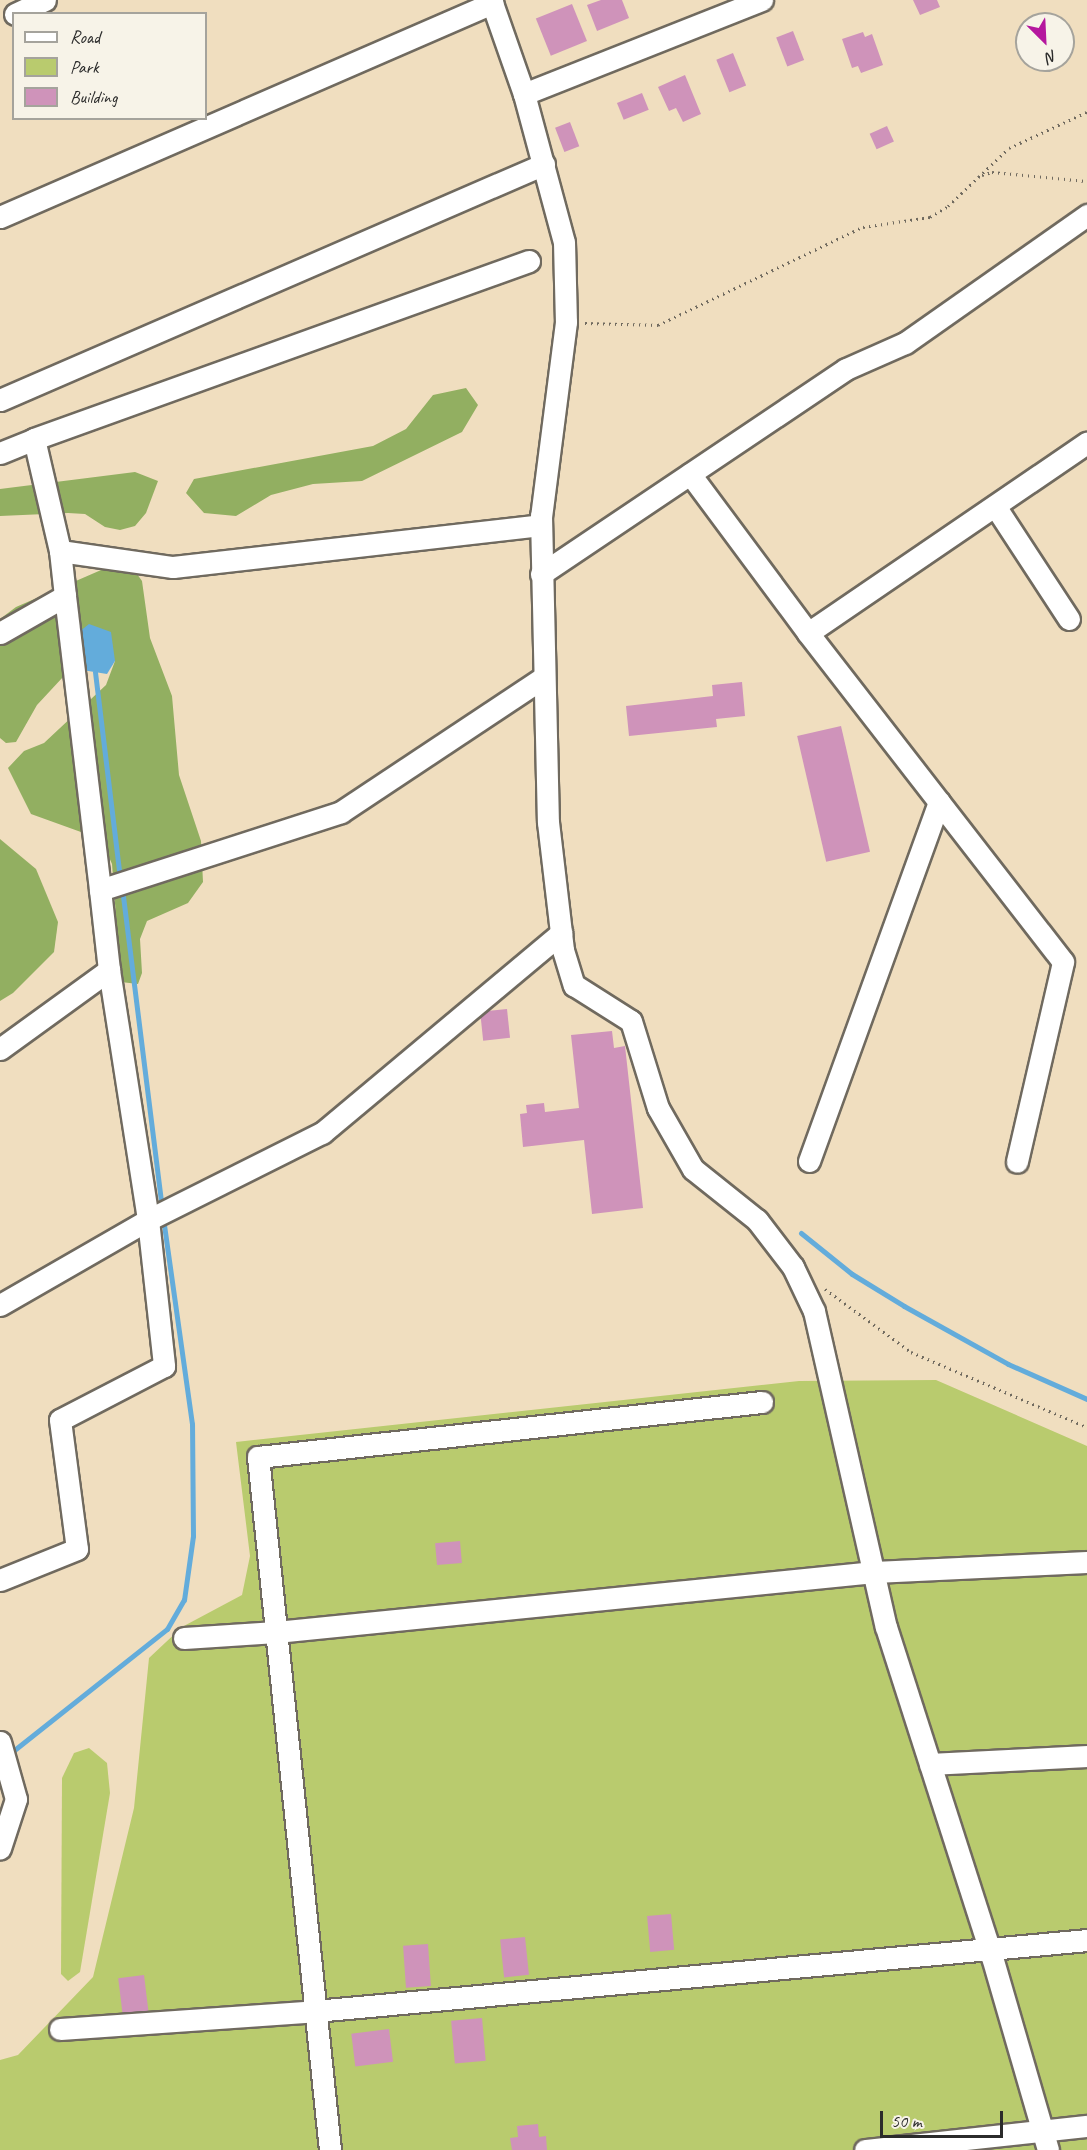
<!DOCTYPE html>
<style>
body{margin:0}
#map{position:relative;width:1087px;height:2150px;overflow:hidden;background:#f0debf;font-family:Caveat,sans-serif}
div>[style]{position:absolute}
[style*='--x']{left:calc(var(--x)*1px);top:calc(var(--y)*1px);width:calc(var(--w)*1px);rotate:calc(var(--a)*1deg)}
.green>*{inset:0;background:#b9cb6e}
.forest>*{inset:0;background:#92af61}
.water>*{inset:0;background:#63acdb}
.stream>*{height:5px;margin:-2.5px;padding:0 2.5px;transform-origin:2.5px;border-radius:2.5px;background:#63acdb}
.building>*{inset:0;background:#cf93ba;transform-origin:0 0}
.path>*{height:3px;margin-top:-1.5px;transform-origin:0;background:repeating-linear-gradient(90deg,#706a5f 0 1.5px,transparent 0 6px)}
.roads{filter:drop-shadow(2px 0 #706a5f) drop-shadow(-2px 0 #706a5f) drop-shadow(0 2px #706a5f) drop-shadow(0 -2px #706a5f)}
.minor>*{height:21px;margin:-10.5px;padding:0 10.5px;transform-origin:10.5px;border-radius:10.5px;background:#fff}
span{translate:-50% -50%;white-space:nowrap;text-align:center;line-height:1.15;-webkit-text-stroke:4.5px #f7f3e8;paint-order:stroke}
.legend{position:absolute;left:12px;top:12px;width:195px;height:108px;box-sizing:border-box;background:#f7f3e8;border:2px solid #a5a39c;margin:0;padding:8px 10px;list-style:none;font-size:18px;color:#2b2b2b}
.legend li{display:flex;align-items:center;gap:12px;height:30px}
.legend b{width:30px;border:2px solid #a5a39c}
.north{position:absolute;left:1015px;top:12px;width:60px;height:60px;box-sizing:border-box;background:#f7f3e8;border:2px solid #a5a39c;border-radius:50%;rotate:156deg;font-size:16px;font-weight:700;line-height:24px;text-align:center;color:#2b2b2b}
.north::after{content:'';display:block;margin:auto;width:21px;height:27px;background:#b5179e;clip-path:polygon(50% 0,100% 100%,50% 72%,0 100%)}
.scale{position:absolute;left:880px;top:2111px;width:123px;height:27px;box-sizing:border-box;border:3px solid #2b2b2b;border-top:0;padding-left:8px;font-size:18px;line-height:21px;white-space:nowrap;color:#2b2b2b;-webkit-text-stroke:4px #f7f3e8;paint-order:stroke}
</style>
<div id="map">
<div class="green">
<div style="clip-path:polygon(936px 1380px,1087px 1446px,1087px 2150px,0 2150px,0 2060px,18px 2055px,93px 1977px,134px 1808px,149px 1658px,182px 1627px,242px 1595px,250px 1556px,236px 1442px,799px 1381px)"></div>
<div style="clip-path:polygon(89px 1748px,107px 1763px,110px 1793px,80px 1972px,68px 1981px,61px 1974px,62px 1778px,74px 1753px)"></div>
</div>
<div class="forest">
<div style="clip-path:polygon(466px 388px,478px 405px,462px 432px,362px 481px,313px 484px,271px 495px,236px 516px,204px 513px,186px 493px,194px 479px,373px 446px,406px 429px,433px 395px)"></div>
<div style="clip-path:polygon(135px 472px,158px 481px,146px 513px,135px 526px,120px 530px,105px 527px,85px 514px,68px 513px,0 516px,0 489px)"></div>
<div style="clip-path:polygon(108px 567px,132px 567px,142px 581px,150px 638px,172px 696px,179px 775px,201px 841px,203px 882px,188px 903px,147px 921px,140px 939px,142px 973px,138px 984px,121px 982px,112px 864px,104px 846px,92px 836px,31px 814px,8px 768px,24px 751px,44px 743px,106px 685px,115px 661px,73px 652px,63px 677px,37px 705px,16px 742px,6px 743px,0 738px,0 619px,16px 607px)"></div>
<div style="clip-path:polygon(0 839px,36px 869px,58px 922px,54px 952px,13px 993px,0 1001px)"></div>
</div>
<div class="water">
<div style="clip-path:polygon(89px 624px,111px 632px,115px 661px,107px 674px,82px 670px,74px 636px)"></div>
</div>
<div class="stream">
<div style="--x:95;--y:672;--w:209;--a:83.1"></div>
<div style="--x:122;--y:888;--w:323;--a:82.9"></div>
<div style="--x:801;--y:1233;--w:65;--a:38.8"></div>
<div style="--x:852;--y:1274;--w:61;--a:31.6"></div>
<div style="--x:904;--y:1306;--w:119;--a:29.1"></div>
<div style="--x:1008;--y:1364;--w:86;--a:23.9"></div>
<div style="--x:8;--y:1755;--w:203;--a:-38.4"></div>
<div style="--x:167;--y:1629;--w:34;--a:-60"></div>
<div style="--x:184;--y:1600;--w:65;--a:-82"></div>
<div style="--x:193;--y:1536;--w:112;--a:-90.5"></div>
<div style="--x:192;--y:1424;--w:208;--a:-98"></div>
</div>
<div class="building">
<div style="clip-path:polygon(601px 0,622px 0,629px 18px,597px 31px,587px 5px)"></div>
<div style="clip-path:polygon(913px 0,937px 0,940px 7px,920px 15px)"></div>
<div style="left:572px;top:4px;width:40px;height:39px;rotate:68deg"></div>
<div style="left:793px;top:31px;width:31px;height:18px;rotate:69deg"></div>
<div style="clip-path:polygon(863px 32px,865px 37px,872px 34px,883px 65px,861px 73px,858px 66px,852px 68px,842px 39px)"></div>
<div style="left:733px;top:53px;width:35px;height:18px;rotate:68deg"></div>
<div style="clip-path:polygon(685px 75px,701px 114px,683px 122px,676px 108px,669px 111px,658px 87px)"></div>
<div style="left:642px;top:93px;width:18px;height:27px;rotate:68deg"></div>
<div style="left:570px;top:122px;width:26px;height:16px;rotate:69deg"></div>
<div style="left:887px;top:126px;width:17px;height:19px;rotate:66deg"></div>
<div style="clip-path:polygon(742px 682px,745px 716px,716px 719px,717px 727px,629px 736px,626px 706px,713px 696px,712px 685px)"></div>
<div style="left:841px;top:726px;width:129px;height:45px;rotate:77deg"></div>
<div style="left:507px;top:1009px;width:29px;height:27px;rotate:84deg"></div>
<div style="clip-path:polygon(612px 1031px,614px 1048px,625px 1046px,643px 1208px,592px 1214px,584px 1140px,523px 1147px,520px 1114px,527px 1113px,526px 1105px,544px 1103px,545px 1112px,579px 1108px,571px 1035px)"></div>
<div style="left:460px;top:1541px;width:22px;height:25px;rotate:85deg"></div>
<div style="left:671px;top:1914px;width:36px;height:24px;rotate:85deg"></div>
<div style="left:525px;top:1937px;width:38px;height:25px;rotate:84deg"></div>
<div style="left:428px;top:1944px;width:42px;height:25px;rotate:86deg"></div>
<div style="left:144px;top:1975px;width:38px;height:26px;rotate:83deg"></div>
<div style="left:482px;top:2018px;width:43px;height:31px;rotate:85deg"></div>
<div style="left:389px;top:2029px;width:33px;height:38px;rotate:83deg"></div>
<div style="clip-path:polygon(538px 2124px,539px 2137px,546px 2136px,547px 2150px,512px 2150px,510px 2138px,518px 2137px,517px 2126px)"></div>
</div>
<div class="path">
<div style="--x:982;--y:175;--w:10;--a:-17"></div>
<div style="--x:992;--y:172;--w:95;--a:5.4"></div>
<div style="--x:585;--y:323;--w:73;--a:1.6"></div>
<div style="--x:658;--y:325;--w:227;--a:-25.6"></div>
<div style="--x:863;--y:227;--w:68;--a:-8.5"></div>
<div style="--x:930;--y:217;--w:21;--a:-31"></div>
<div style="--x:948;--y:206;--w:84;--a:-43.6"></div>
<div style="--x:1009;--y:148;--w:86;--a:-24.8"></div>
<div style="--x:825;--y:1289;--w:107;--a:36.2"></div>
<div style="--x:911;--y:1352;--w:191;--a:23.1"></div>
</div>
<div class="roads">
<div class="minor">
<div style="--x:491;--y:0;--w:100;--a:70.7"></div>
<div style="--x:524;--y:94;--w:153;--a:74.9"></div>
<div style="--x:564;--y:242;--w:80;--a:88.6"></div>
<div style="--x:566;--y:322;--w:196;--a:97.3"></div>
<div style="--x:541;--y:516;--w:306;--a:88.7"></div>
<div style="--x:548;--y:822;--w:129;--a:83.3"></div>
<div style="--x:563;--y:950;--w:37;--a:73"></div>
<div style="--x:574;--y:985;--w:67;--a:32.3"></div>
<div style="--x:631;--y:1021;--w:91;--a:72.8"></div>
<div style="--x:658;--y:1108;--w:70;--a:60.2"></div>
<div style="--x:693;--y:1169;--w:82;--a:38.6"></div>
<div style="--x:757;--y:1220;--w:59;--a:52.5"></div>
<div style="--x:793;--y:1267;--w:49;--a:64.5"></div>
<div style="--x:814;--y:1311;--w:324;--a:77.2"></div>
<div style="--x:886;--y:1627;--w:347;--a:72.2"></div>
<div style="--x:992;--y:1957;--w:201;--a:73.8"></div>
<div style="--x:15;--y:14;--w:33;--a:-25"></div>
<div style="--x:524;--y:94;--w:256;--a:-21.6"></div>
<div style="--x:0;--y:217;--w:537;--a:-23.51"></div>
<div style="--x:0;--y:400;--w:593;--a:-23.45"></div>
<div style="--x:34;--y:439;--w:526;--a:-19.78"></div>
<div style="--x:0;--y:453;--w:37;--a:-22"></div>
<div style="--x:34;--y:439;--w:115;--a:76.9"></div>
<div style="--x:690;--y:474;--w:198;--a:53.4"></div>
<div style="--x:808;--y:633;--w:338;--a:-34.3"></div>
<div style="--x:995;--y:506;--w:135;--a:56.8"></div>
<div style="--x:541;--y:574;--w:367;--a:-33.9"></div>
<div style="--x:846;--y:369;--w:64;--a:-23.8"></div>
<div style="--x:905;--y:343;--w:223;--a:-35.1"></div>
<div style="--x:65;--y:596;--w:45;--a:-96.3"></div>
<div style="--x:60;--y:551;--w:114;--a:8.1"></div>
<div style="--x:173;--y:567;--w:370;--a:-6.5"></div>
<div style="--x:0;--y:633;--w:75;--a:-29.6"></div>
<div style="--x:65;--y:596;--w:296;--a:83.2"></div>
<div style="--x:808;--y:633;--w:416;--a:52.2"></div>
<div style="--x:1063;--y:962;--w:205;--a:103"></div>
<div style="--x:109;--y:970;--w:253;--a:81.1"></div>
<div style="--x:148;--y:1220;--w:195;--a:-26.6"></div>
<div style="--x:322;--y:1133;--w:312;--a:-39.9"></div>
<div style="--x:0;--y:1049;--w:135;--a:-35.9"></div>
<div style="--x:109;--y:970;--w:81;--a:-96.4"></div>
<div style="--x:100;--y:890;--w:253;--a:-17.9"></div>
<div style="--x:341;--y:812;--w:242;--a:-33.6"></div>
<div style="--x:809;--y:1161;--w:382;--a:-70.1"></div>
<div style="--x:0;--y:1305;--w:171;--a:-29.9"></div>
<div style="--x:148;--y:1220;--w:147;--a:83.7"></div>
<div style="--x:164;--y:1366;--w:117;--a:152.6"></div>
<div style="--x:60;--y:1420;--w:130;--a:82.5"></div>
<div style="--x:77;--y:1549;--w:83;--a:158.1"></div>
<div style="--x:184;--y:1638;--w:92;--a:-3.7"></div>
<div style="--x:276;--y:1632;--w:601;--a:-5.73"></div>
<div style="--x:874;--y:1572;--w:213;--a:-2.7"></div>
<div style="--x:0;--y:1742;--w:59;--a:74.3"></div>
<div style="--x:16;--y:1799;--w:52;--a:108.1"></div>
<div style="--x:930;--y:1764;--w:157;--a:-2.9"></div>
<div style="--x:60;--y:2029;--w:256;--a:-4"></div>
<div style="--x:315;--y:2011;--w:775;--a:-5.25"></div>
<div style="--x:330;--y:2150;--w:697;--a:-95.93"></div>
<div style="--x:258;--y:1457;--w:507;--a:-6.23"></div>
<div style="--x:865;--y:2150;--w:223;--a:-6.2"></div>
</div>
</div>
<ul class="legend">
<li><b style="height:8px;background:#fff"></b>Road</li>
<li><b style="height:16px;background:#b9cb6e"></b>Park</li>
<li><b style="height:16px;background:#cf93ba"></b>Building</li>
</ul>
<div class="north">N</div>
<div class="scale">50 m</div>
</div>
